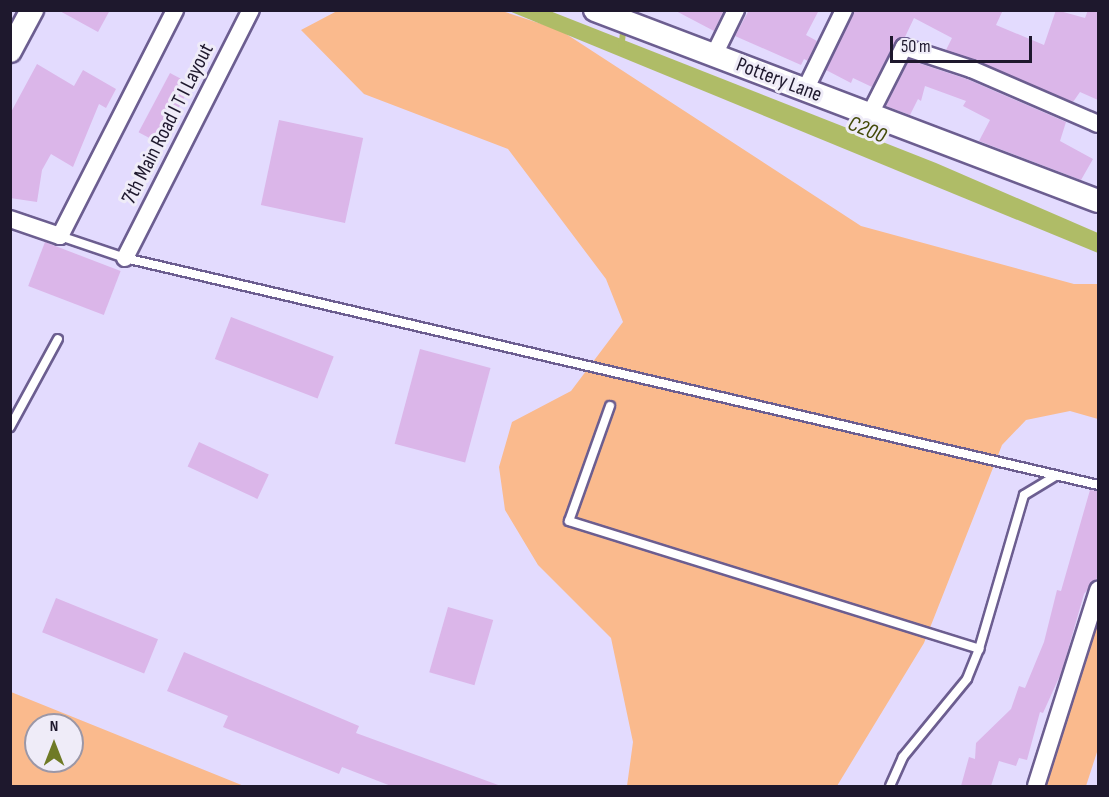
<!DOCTYPE html>
<style>
body{margin:0}
#map{position:relative;width:1109px;height:797px;overflow:hidden;background:#e3dbfe;font-family:"Sofia Sans Condensed",sans-serif}
div>[style]{position:absolute}
[style*='--x']{left:calc(var(--x)*1px);top:calc(var(--y)*1px);width:calc(var(--w)*1px);rotate:calc(var(--a)*1deg)}
.green>*{inset:0;background:#faba8d}
.water>*{inset:0;background:#afbc67}
.stream>*{height:6px;margin:-3px;padding:0 3px;transform-origin:3px;border-radius:3px;background:#afbc67}
.building>*{inset:0;background:#dbb6e9;transform-origin:0 0}
.roads{filter:drop-shadow(2px 0 #6c5e90) drop-shadow(-2px 0 #6c5e90) drop-shadow(0 2px #6c5e90) drop-shadow(0 -2px #6c5e90)}
.lane>*{height:8px;margin:-4px;padding:0 4px;transform-origin:4px;border-radius:4px;background:#fff}
.street>*{height:16px;margin:-8px;padding:0 8px;transform-origin:8px;border-radius:8px;background:#fff}
.secondary>*{height:22px;margin:-11px;padding:0 11px;transform-origin:11px;border-radius:11px;background:#fff}
span{translate:-50% -50%;white-space:nowrap;text-align:center;line-height:1.15;-webkit-text-stroke:6px #efecf8;paint-order:stroke}
.street-label{font-size:21px;color:#1e182d}
.water-label{font-size:22px;color:#434a08;font-style:italic}
.frame{position:absolute;inset:0;border:12px solid #1e182d;pointer-events:none}
.north{position:absolute;left:24px;top:713px;width:60px;height:60px;box-sizing:border-box;background:#efecf8;border:2px solid #9b97a7;border-radius:50%;rotate:0deg;font-size:16px;font-weight:700;line-height:24px;text-align:center;color:#1e182d}
.north::after{content:'';display:block;margin:auto;width:21px;height:27px;background:#6f7a26;clip-path:polygon(50% 0,100% 100%,50% 72%,0 100%)}
.scale{position:absolute;left:890px;top:36px;width:142px;height:27px;box-sizing:border-box;border:3px solid #1e182d;border-top:0;padding-left:8px;font-size:18px;line-height:21px;white-space:nowrap;color:#1e182d;-webkit-text-stroke:4px #efecf8;paint-order:stroke}
</style>
<div id="map">
<div class="green">
<div style="clip-path:polygon(337px 11px,502px 11px,560px 30px,861px 226px,1074px 284px,1098px 284px,1098px 419px,1070px 411px,1026px 420px,1002px 445px,924px 643px,837px 786px,627px 786px,633px 742px,611px 638px,538px 565px,505px 510px,499px 467px,512px 422px,571px 391px,623px 322px,606px 279px,508px 149px,364px 94px,301px 30px)"></div>
<div style="clip-path:polygon(1098px 609px,1098px 749px,1086px 786px,1040px 786px)"></div>
<div style="clip-path:polygon(evenodd,10px 692px,11px 692px,244px 786px,11px 786px,10px 692px,36px 725px,72px 725px,72px 761px,36px 761px,36px 725px)"></div>
</div>
<div class="water">
<div style="clip-path:polygon(509px 11px,550px 11px,936px 163px,1098px 233px,1098px 253px)"></div>
</div>
<div class="stream">
<div style="--x:621;--y:49;--w:23;--a:-83"></div>
</div>
<div class="building">
<div style="clip-path:polygon(58px 10px,110px 10px,98px 32px)"></div>
<div style="clip-path:polygon(674px 10px,721px 10px,723px 12px,714px 31px)"></div>
<div style="clip-path:polygon(749px 10px,819px 10px,806px 35px,817px 41px,808px 61px,804px 59px,801px 65px,735px 36px)"></div>
<div style="clip-path:polygon(854px 10px,1003px 10px,996px 25px,1044px 45px,1056px 10px,1085px 18px,1088px 10px,1098px 10px,1098px 100px,1080px 92px,1073px 102px,946px 50px,952px 38px,914px 18px,905px 37px,895px 42px,872px 87px,853px 78px,851px 83px,826px 70px)"></div>
<div style="clip-path:polygon(909px 60px,967px 79px,1066px 122px,1060px 141px,1093px 159px,1081px 180px,979px 141px,990px 120px,963px 106px,966px 101px,925px 86px,921px 101px,918px 99px,910px 115px,886px 106px)"></div>
<div style="clip-path:polygon(37px 64px,74px 86px,83px 70px,116px 89px,106px 108px,99px 104px,73px 167px,51px 154px,42px 170px,37px 202px,10px 198px,10px 114px)"></div>
<div style="left:170px;top:73px;width:24px;height:67px;rotate:28deg"></div>
<div style="left:279px;top:120px;width:86px;height:87px;rotate:12deg"></div>
<div style="left:45px;top:242px;width:81px;height:47px;rotate:21deg"></div>
<div style="left:231px;top:317px;width:110px;height:45px;rotate:21deg"></div>
<div style="left:420px;top:349px;width:73px;height:98px;rotate:15deg"></div>
<div style="left:199px;top:442px;width:77px;height:27px;rotate:25deg"></div>
<div style="clip-path:polygon(1090px 490px,1098px 491px,1098px 577px,1084px 594px,1062px 671px,1043px 713px,1040px 712px,1027px 760px,1019px 758px,1016px 766px,999px 761px,991px 786px,961px 786px,969px 757px,975px 759px,976px 743px,1011px 709px,1019px 686px,1025px 688px,1044px 642px,1057px 590px,1061px 591px)"></div>
<div style="left:56px;top:598px;width:110px;height:37px;rotate:22deg"></div>
<div style="left:448px;top:607px;width:47px;height:68px;rotate:16deg"></div>
<div style="clip-path:polygon(184px 652px,359px 726px,356px 733px,501px 786px,391px 786px,342px 767px,339px 774px,223px 727px,228px 716px,167px 691px)"></div>
</div>
<div class="roads">
<div class="lane">
<div style="--x:60;--y:236;--w:69;--a:18.7"></div>
<div style="--x:125;--y:258;--w:999;--a:13.13"></div>
<div style="--x:610;--y:406;--w:122;--a:109.6"></div>
<div style="--x:569;--y:521;--w:430;--a:17.3"></div>
<div style="--x:979;--y:649;--w:32;--a:112"></div>
<div style="--x:967;--y:679;--w:101;--a:129.4"></div>
<div style="--x:903;--y:757;--w:32;--a:114"></div>
<div style="--x:10;--y:427;--w:100;--a:-61.4"></div>
<div style="--x:979;--y:649;--w:160;--a:-73.7"></div>
<div style="--x:1024;--y:495;--w:37;--a:-31"></div>
</div>
<div class="street">
<div style="--x:714;--y:55;--w:50;--a:-63.9"></div>
<div style="--x:805;--y:90;--w:89;--a:-64"></div>
<div style="--x:870;--y:114;--w:75;--a:-63.1"></div>
<div style="--x:904;--y:47;--w:71;--a:18.2"></div>
<div style="--x:971;--y:69;--w:138;--a:23.4"></div>
<div style="--x:10;--y:219;--w:53;--a:18.8"></div>
<div style="--x:60;--y:236;--w:254;--a:-63"></div>
<div style="--x:125;--y:258;--w:278;--a:-63.1"></div>
<div style="--x:1036;--y:786;--w:206;--a:-72.4"></div>
</div>
<div class="secondary">
<div style="--x:595;--y:10;--w:538;--a:20.79"></div>
<div style="--x:10;--y:51;--w:47;--a:-61.8"></div>
</div>
</div>
<div class="street-label">
<span style="left:779px;top:80px;rotate:21deg">Pottery Lane</span>
<span style="left:168px;top:124px;rotate:-63deg">7th Main Road I T I Layout</span>
</div>
<div class="water-label">
<span style="left:867px;top:130px;rotate:22deg">C200</span>
</div>
<div class="frame"></div>
<div class="north">N</div>
<div class="scale">50 m</div>
</div>
